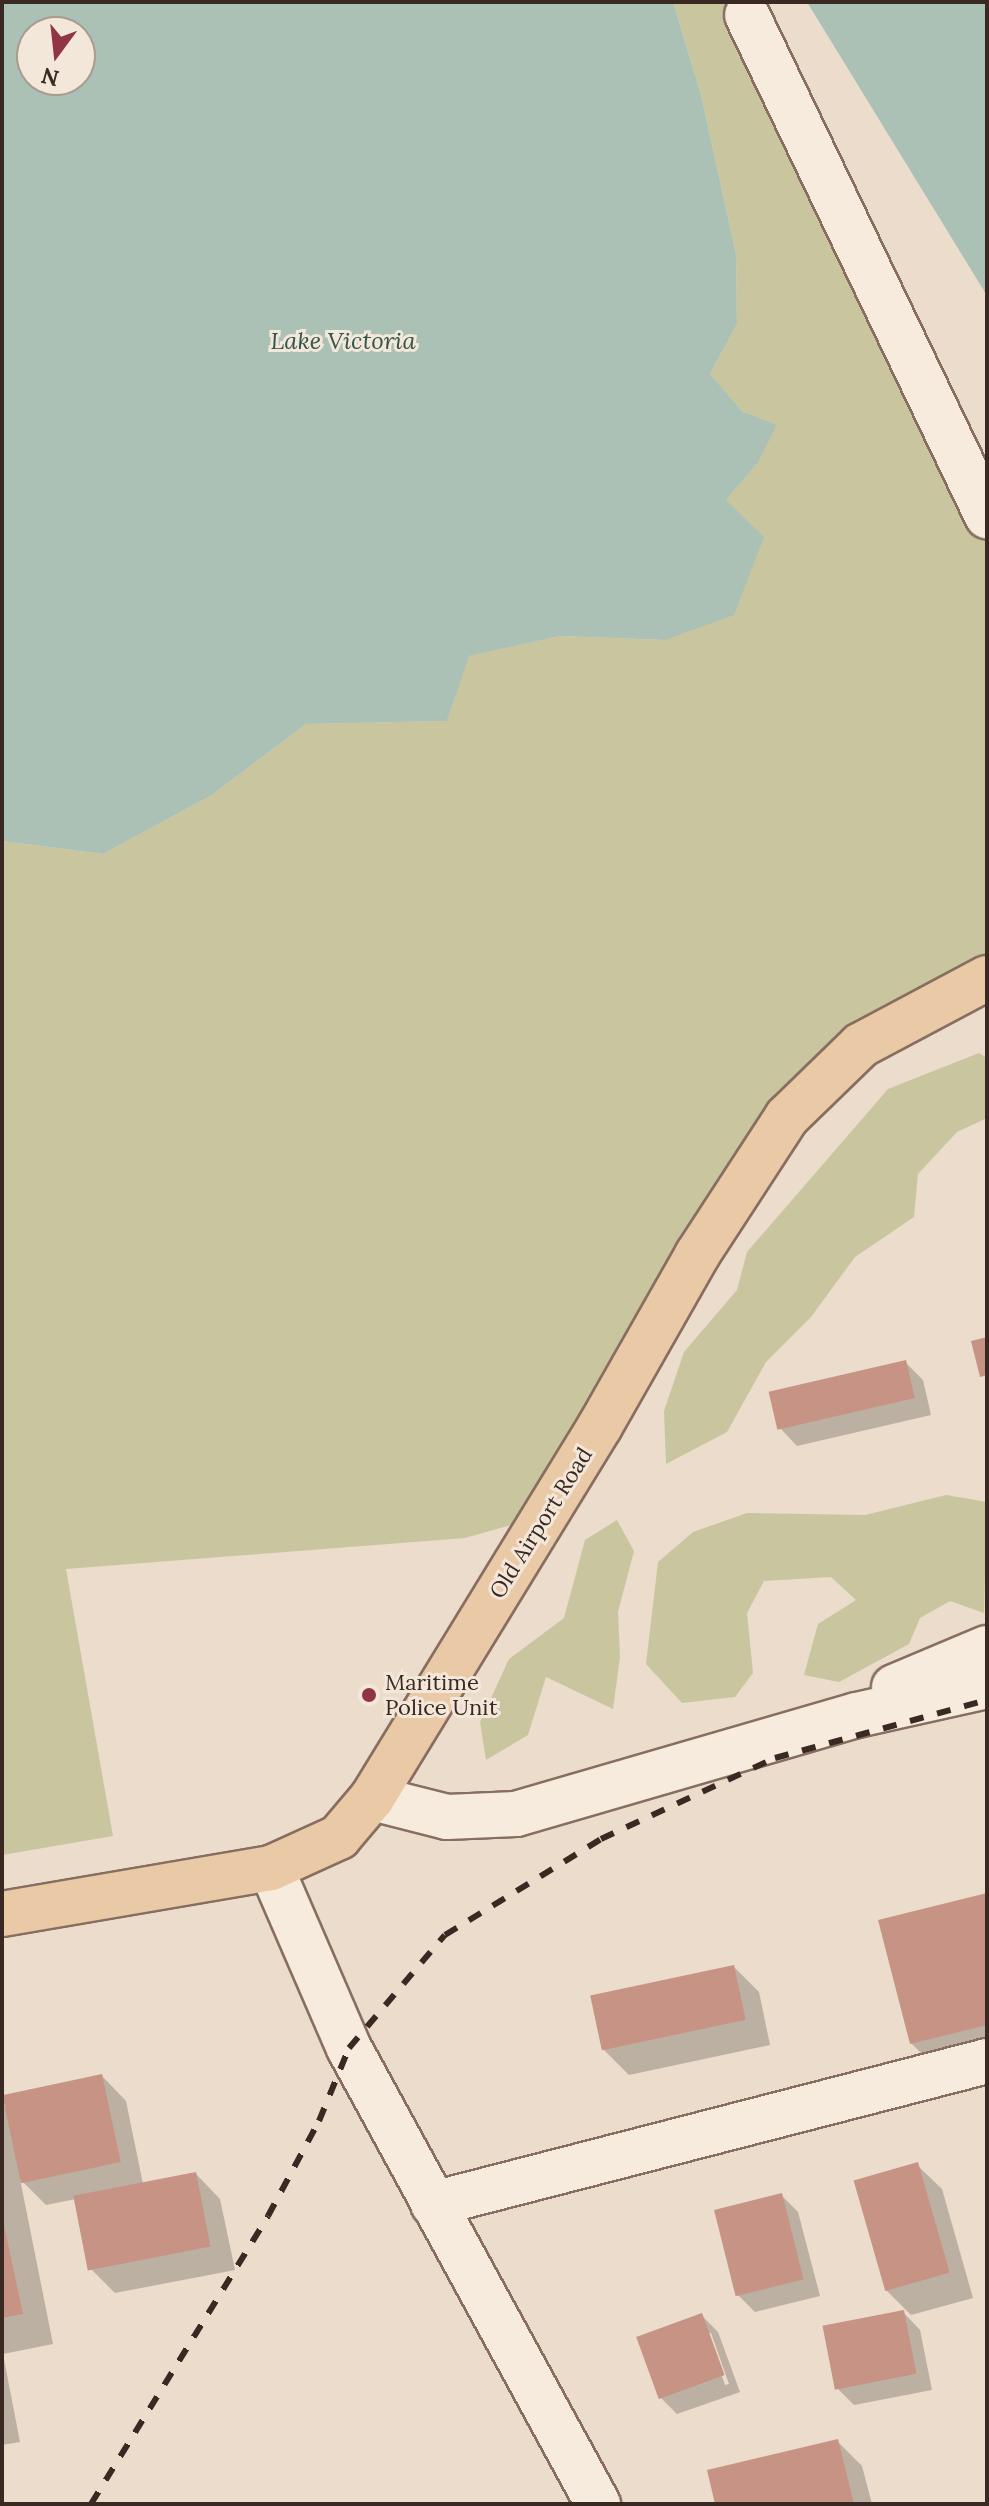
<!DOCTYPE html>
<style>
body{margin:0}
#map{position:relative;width:989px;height:2506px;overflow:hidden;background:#ebdccb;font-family:Lora,serif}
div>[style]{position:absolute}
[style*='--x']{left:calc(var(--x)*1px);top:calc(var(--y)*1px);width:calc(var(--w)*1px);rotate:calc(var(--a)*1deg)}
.green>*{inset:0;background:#c9c69f}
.water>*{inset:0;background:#abc1b6}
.shadow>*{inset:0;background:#0003}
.building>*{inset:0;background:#c69384;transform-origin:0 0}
.roads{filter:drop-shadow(2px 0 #876e60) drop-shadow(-2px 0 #876e60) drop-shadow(0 2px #876e60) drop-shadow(0 -2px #876e60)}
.minor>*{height:44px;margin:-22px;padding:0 22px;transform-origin:22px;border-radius:22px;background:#f7ebdd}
.major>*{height:44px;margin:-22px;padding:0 22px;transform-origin:22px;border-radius:22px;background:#eac9a7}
.rail>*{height:6px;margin-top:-3px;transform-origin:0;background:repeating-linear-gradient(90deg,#392922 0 14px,transparent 0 28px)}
.dots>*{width:22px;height:22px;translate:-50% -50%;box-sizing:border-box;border:4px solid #f3e7da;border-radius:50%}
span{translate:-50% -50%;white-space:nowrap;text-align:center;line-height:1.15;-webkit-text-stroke:6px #f3e7da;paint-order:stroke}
.street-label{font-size:22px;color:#392922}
.poi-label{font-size:22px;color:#392922}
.left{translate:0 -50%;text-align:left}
.water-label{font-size:24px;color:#33574e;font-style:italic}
.frame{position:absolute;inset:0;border:4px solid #392922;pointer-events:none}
.north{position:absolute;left:16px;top:16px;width:80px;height:80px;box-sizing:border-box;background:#f3e7da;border:2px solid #a99b90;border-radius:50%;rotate:195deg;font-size:22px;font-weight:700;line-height:32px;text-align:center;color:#392922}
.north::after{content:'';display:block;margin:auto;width:28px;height:36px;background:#913546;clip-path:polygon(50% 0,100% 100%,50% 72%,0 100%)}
</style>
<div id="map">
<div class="green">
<div style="clip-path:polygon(673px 2px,728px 2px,875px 285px,987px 532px,987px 978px,861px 1045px,546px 1515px,465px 1538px,66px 1569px,113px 1836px,2px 1855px,2px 841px,103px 854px,212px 795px,306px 724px,447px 721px,468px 656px,560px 636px,665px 640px,726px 500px,757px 464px,743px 412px,710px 374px,737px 324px,736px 254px,701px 95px)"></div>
<div style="clip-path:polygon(979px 1053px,987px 1058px,987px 1118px,957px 1132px,918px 1174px,914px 1217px,855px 1257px,811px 1317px,766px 1362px,727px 1432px,666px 1464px,664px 1411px,684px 1352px,737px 1290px,747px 1252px,888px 1089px)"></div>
<div style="clip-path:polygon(946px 1495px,987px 1502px,984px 1613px,950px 1601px,920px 1618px,909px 1644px,839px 1682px,804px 1675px,818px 1624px,856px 1600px,831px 1577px,764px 1581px,747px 1613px,753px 1673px,735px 1697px,682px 1703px,646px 1664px,658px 1562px,693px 1532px,747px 1513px,865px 1515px)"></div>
<div style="clip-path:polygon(617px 1520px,634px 1551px,618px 1612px,620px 1657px,613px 1709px,546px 1677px,528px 1735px,486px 1760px,480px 1722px,509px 1659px,564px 1618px,585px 1540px)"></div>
</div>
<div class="water">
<div style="clip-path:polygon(evenodd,2px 2px,673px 2px,701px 95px,736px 254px,737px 324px,710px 374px,743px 412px,777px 425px,757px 464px,726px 500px,764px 537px,734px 615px,665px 640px,560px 636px,469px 656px,447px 721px,306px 724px,212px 795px,103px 854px,2px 841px,2px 2px,32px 32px,80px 32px,80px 80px,32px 80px,32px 32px)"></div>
<div style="clip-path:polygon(807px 2px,987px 2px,987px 295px,986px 294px)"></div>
</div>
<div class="shadow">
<div style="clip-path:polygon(905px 1362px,923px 1380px,931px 1415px,797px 1446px,780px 1428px)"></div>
<div style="clip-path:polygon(987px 1896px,987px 2056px,936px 2068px,911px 2043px)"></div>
<div style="clip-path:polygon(734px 1967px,759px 1992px,770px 2045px,629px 2075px,604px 2050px)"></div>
<div style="clip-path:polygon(102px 2076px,126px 2101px,143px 2184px,196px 2174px,220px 2199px,235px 2270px,115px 2293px,90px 2268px,76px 2199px,46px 2205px,20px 2179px,53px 2344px,3px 2354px,20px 2442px,2px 2445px,2px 2104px,7px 2109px)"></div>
<div style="clip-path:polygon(917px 2165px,942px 2189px,973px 2298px,911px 2315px,886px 2290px)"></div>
<div style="clip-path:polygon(781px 2195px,798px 2212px,820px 2296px,755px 2312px,738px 2295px)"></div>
<div style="clip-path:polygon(903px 2312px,920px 2330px,932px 2390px,854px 2405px,837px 2388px)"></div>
<div style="clip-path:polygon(evenodd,701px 2315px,718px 2332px,740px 2392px,677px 2414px,660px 2397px,701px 2315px,707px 2333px,711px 2333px,729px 2384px,725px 2385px,707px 2333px)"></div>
<div style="clip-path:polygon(837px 2441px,862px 2466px,872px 2504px,717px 2504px)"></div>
</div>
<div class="building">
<div style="clip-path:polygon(987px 1337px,987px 1375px,980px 1377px,971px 1341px)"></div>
<div style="left:906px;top:1360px;width:39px;height:141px;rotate:77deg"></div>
<div style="clip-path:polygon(987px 1893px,987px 2025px,910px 2044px,878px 1920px)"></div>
<div style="left:734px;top:1965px;width:56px;height:147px;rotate:78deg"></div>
<div style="left:102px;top:2074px;width:90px;height:102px;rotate:78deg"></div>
<div style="left:918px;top:2162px;width:115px;height:67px;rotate:74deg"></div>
<div style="left:196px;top:2172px;width:76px;height:125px;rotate:79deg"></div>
<div style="left:782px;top:2193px;width:89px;height:70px;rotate:76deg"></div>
<div style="clip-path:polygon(2px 2216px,23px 2314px,2px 2318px)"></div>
<div style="left:904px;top:2310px;width:65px;height:83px;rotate:79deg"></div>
<div style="left:702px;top:2313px;width:66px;height:70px;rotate:70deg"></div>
<div style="clip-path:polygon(838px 2439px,854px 2504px,715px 2504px,707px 2470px)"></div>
</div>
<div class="roads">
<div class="minor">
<div style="--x:747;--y:15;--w:556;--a:64.4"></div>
<div style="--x:894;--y:1687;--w:101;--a:-22.8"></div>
<div style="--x:372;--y:1798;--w:77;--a:14.2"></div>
<div style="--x:447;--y:1817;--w:69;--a:-2.5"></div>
<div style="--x:516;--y:1814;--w:355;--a:-16.2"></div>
<div style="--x:857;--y:1715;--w:133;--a:-12.6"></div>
<div style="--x:271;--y:1868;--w:196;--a:66.6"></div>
<div style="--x:349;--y:2048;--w:520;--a:61.36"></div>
<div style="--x:433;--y:2204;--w:572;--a:-14.47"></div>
</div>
<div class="major">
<div style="--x:2;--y:1914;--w:273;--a:-9.7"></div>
<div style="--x:271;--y:1868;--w:75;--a:-24.5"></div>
<div style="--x:339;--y:1837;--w:51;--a:-49.8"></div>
<div style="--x:372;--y:1798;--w:436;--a:-58.5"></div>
<div style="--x:600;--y:1426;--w:197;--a:-60.4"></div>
<div style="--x:697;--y:1255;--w:165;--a:-56.9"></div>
<div style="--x:787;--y:1117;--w:103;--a:-44.2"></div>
<div style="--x:861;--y:1045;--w:143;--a:-28"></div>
</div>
</div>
<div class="rail">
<div style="--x:91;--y:2504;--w:338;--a:-58.4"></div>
<div style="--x:268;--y:2216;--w:108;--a:-61.8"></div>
<div style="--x:319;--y:2121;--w:79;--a:-67.7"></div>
<div style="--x:349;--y:2048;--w:148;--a:-49.7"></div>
<div style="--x:445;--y:1935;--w:183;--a:-31.6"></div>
<div style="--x:601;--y:1839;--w:192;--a:-25"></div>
<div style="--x:775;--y:1758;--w:220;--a:-15.3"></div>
</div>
<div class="dots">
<div style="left:369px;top:1695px;background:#913546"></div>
</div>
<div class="street-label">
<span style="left:541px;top:1523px;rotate:-58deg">Old Airport Road</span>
</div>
<div class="poi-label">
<span class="left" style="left:385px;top:1695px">Maritime<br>Police Unit</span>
</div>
<div class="water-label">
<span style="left:343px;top:341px">Lake Victoria</span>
</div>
<div class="frame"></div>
<div class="north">N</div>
</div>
